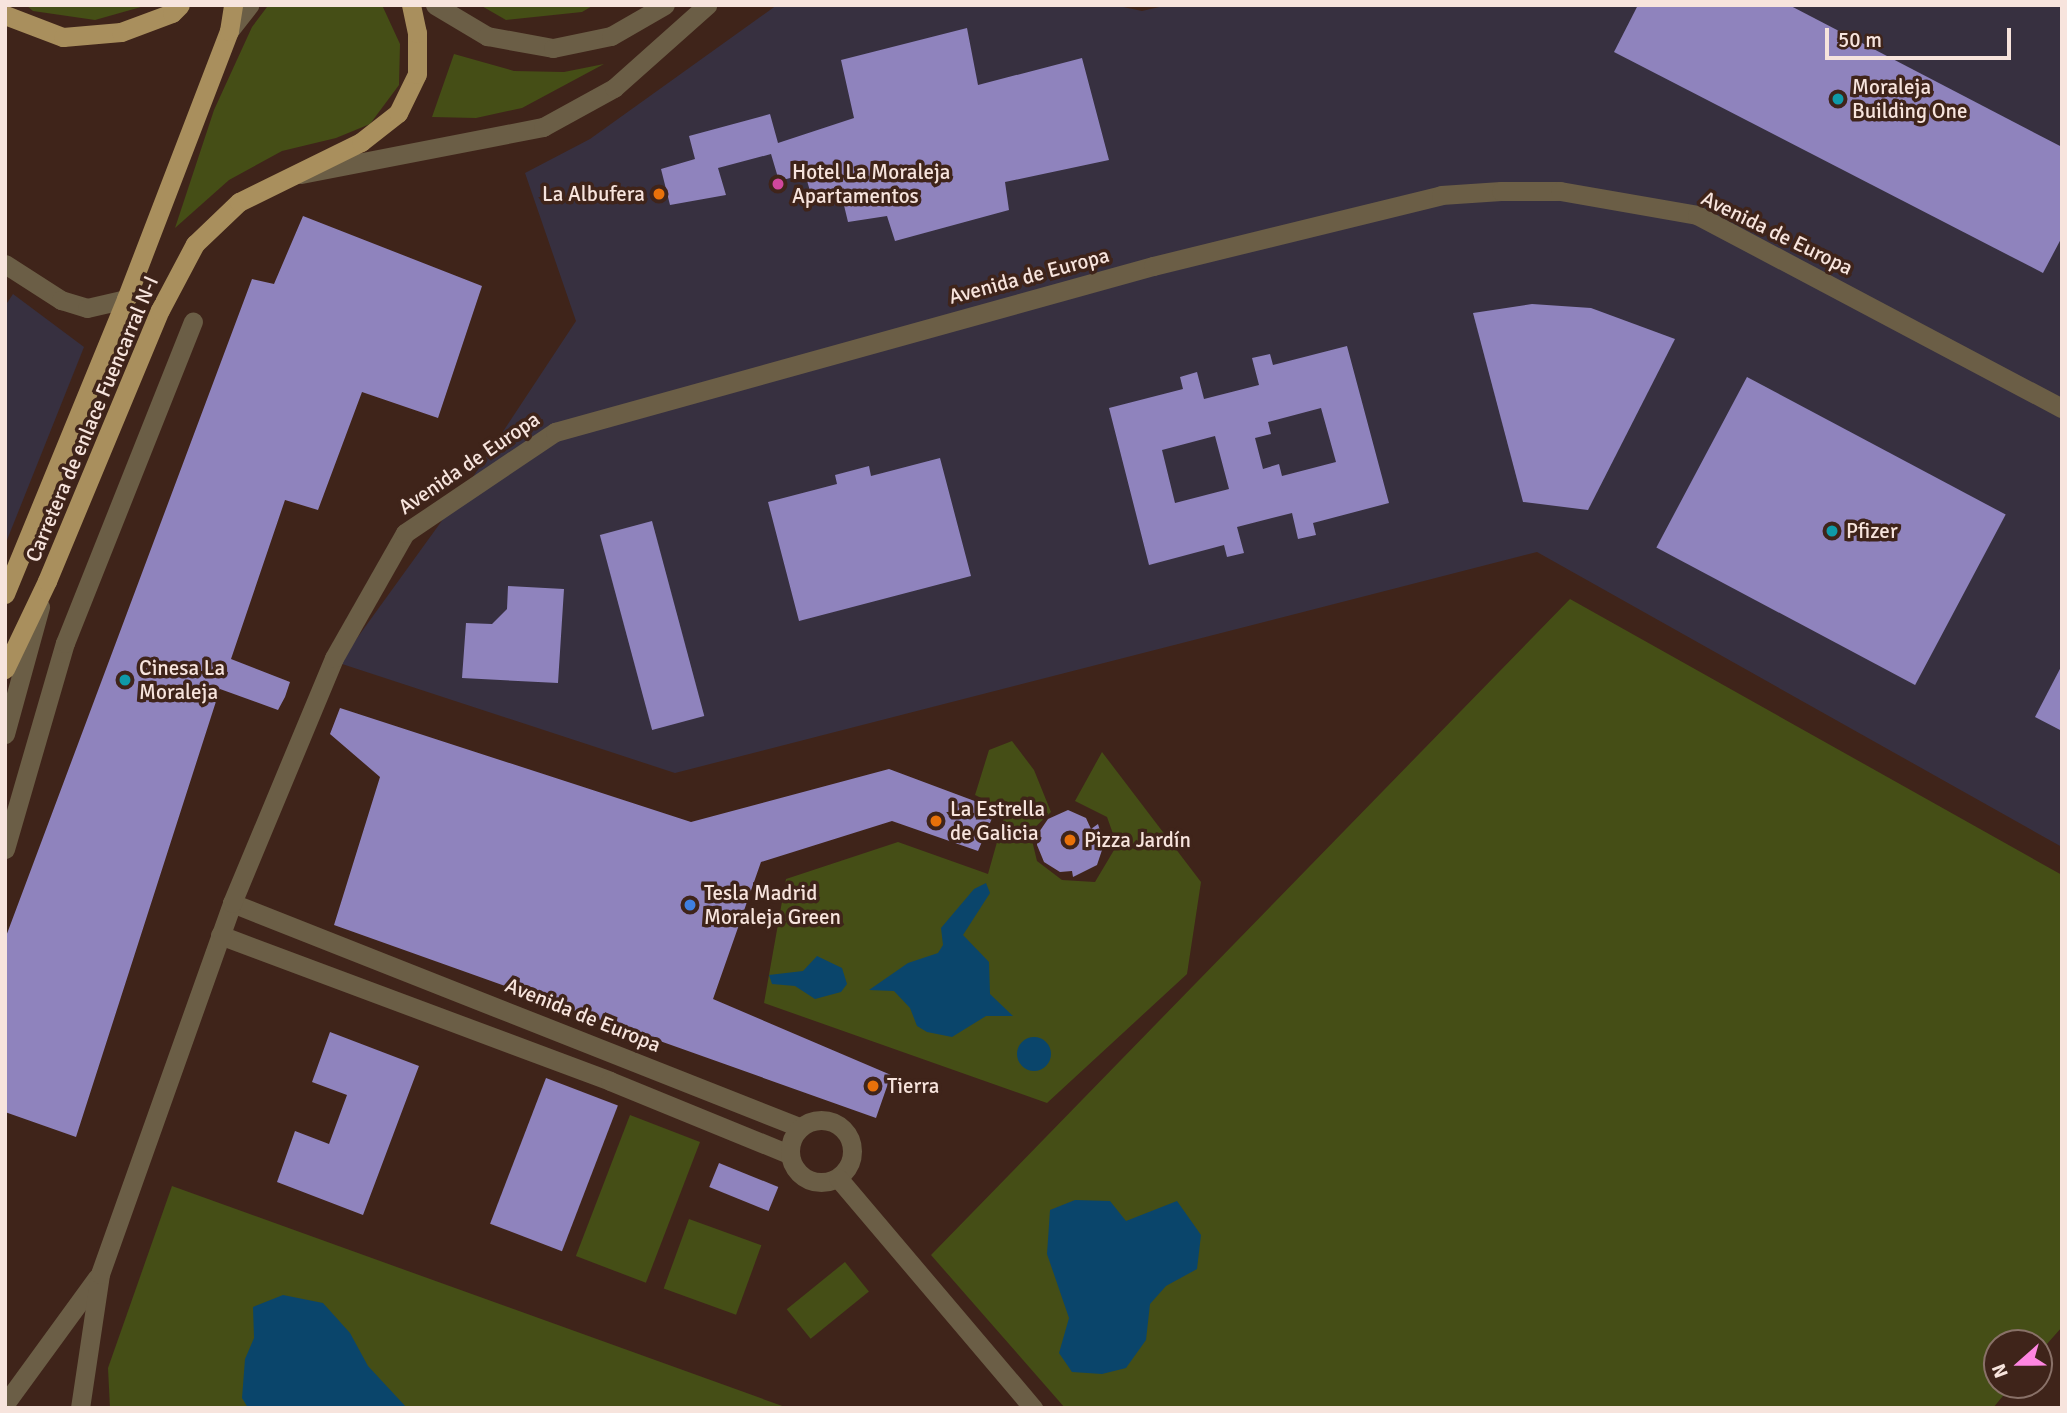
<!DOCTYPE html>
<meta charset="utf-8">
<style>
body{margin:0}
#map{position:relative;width:2067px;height:1413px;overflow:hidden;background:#3f241a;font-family:Signika,sans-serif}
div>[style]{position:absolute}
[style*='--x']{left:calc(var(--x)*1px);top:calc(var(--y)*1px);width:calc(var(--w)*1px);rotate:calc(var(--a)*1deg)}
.commercial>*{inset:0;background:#373040}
.green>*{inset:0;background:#454e16;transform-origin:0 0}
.water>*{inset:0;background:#0a456b}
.round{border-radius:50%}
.building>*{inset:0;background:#8f83bd;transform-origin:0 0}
.minor>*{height:19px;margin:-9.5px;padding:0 9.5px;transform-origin:9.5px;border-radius:9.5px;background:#6b5e46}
.minor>.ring{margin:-9.5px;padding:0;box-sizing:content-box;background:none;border:19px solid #6b5e46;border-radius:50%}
.primary>*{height:19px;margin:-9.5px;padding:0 9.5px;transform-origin:9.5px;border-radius:9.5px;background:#a98f5d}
.dots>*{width:19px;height:19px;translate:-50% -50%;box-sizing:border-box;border:4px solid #3f241a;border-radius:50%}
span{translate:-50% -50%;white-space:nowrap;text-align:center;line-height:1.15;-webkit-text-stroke:7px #3f241a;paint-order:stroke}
.poi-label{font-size:21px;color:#f7e4dd}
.left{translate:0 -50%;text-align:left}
.right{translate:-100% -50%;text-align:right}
.street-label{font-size:21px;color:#f7e4dd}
.frame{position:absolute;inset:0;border:7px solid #f7e4dd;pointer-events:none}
.north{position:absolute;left:1983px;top:1329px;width:70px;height:70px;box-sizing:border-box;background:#3f241a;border:2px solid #897168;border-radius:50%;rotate:249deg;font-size:19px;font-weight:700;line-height:28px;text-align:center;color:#f7e4dd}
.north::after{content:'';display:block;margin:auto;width:24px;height:32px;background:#fe86e1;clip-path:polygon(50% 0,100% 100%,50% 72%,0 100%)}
.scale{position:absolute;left:1825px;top:28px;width:186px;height:32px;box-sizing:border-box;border:4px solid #f7e4dd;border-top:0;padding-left:9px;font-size:21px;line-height:24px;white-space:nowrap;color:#f7e4dd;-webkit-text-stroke:5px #3f241a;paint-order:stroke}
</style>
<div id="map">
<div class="commercial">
<div style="clip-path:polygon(777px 5px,1114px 5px,1142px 11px,1168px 5px,2062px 5px,2062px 847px,1537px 552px,675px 773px,339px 663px,467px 486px,576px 321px,525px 173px,590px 139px)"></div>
<div style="clip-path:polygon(13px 294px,84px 347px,5px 545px,5px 306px)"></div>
</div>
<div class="green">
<div style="clip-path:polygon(26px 5px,148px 5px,95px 20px,33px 11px)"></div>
<div style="clip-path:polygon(480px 5px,594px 5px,582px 12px,506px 20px)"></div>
<div style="clip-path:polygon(267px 7px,382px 5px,400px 44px,399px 85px,370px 124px,336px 138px,282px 151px,229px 180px,175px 228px,214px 110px,252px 27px)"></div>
<div style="clip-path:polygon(454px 54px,514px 71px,564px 72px,604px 64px,522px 108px,476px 118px,432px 117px)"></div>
<div style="clip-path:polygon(1570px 599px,2062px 875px,2062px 1327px,2039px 1353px,2039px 1343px,1997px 1343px,1997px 1385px,2012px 1385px,1993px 1408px,1065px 1408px,931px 1255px)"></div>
<div style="clip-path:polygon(1012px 741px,1034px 770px,1051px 812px,1030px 832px,1037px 861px,1062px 880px,1095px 882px,1117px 845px,1107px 817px,1075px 801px,1102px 752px,1201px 882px,1187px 974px,1047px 1103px,764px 1003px,786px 879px,898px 842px,988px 874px,1006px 810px,975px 795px,989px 750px)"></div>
<div style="left:630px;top:1115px;width:75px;height:151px;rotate:21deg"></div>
<div style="clip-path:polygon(172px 1186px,788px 1408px,110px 1408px,108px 1368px)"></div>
<div style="left:689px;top:1219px;width:77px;height:74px;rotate:20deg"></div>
<div style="left:845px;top:1262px;width:38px;height:75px;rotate:51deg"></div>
</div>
<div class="water">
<div style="clip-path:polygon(986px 883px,990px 893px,963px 935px,989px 962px,990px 994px,1013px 1016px,986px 1016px,952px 1037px,927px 1032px,917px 1026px,910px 1008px,894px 991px,869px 990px,908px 963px,938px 953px,943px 945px,941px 928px,974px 889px)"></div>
<div style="clip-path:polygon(817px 956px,842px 968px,847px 984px,841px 992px,815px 999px,795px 986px,772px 984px,769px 975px,803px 971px)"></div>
<div class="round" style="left:1017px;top:1037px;width:34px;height:34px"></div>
<div style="clip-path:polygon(1075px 1200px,1110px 1201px,1126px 1221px,1177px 1201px,1201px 1235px,1197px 1269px,1166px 1286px,1150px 1304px,1146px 1340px,1126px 1368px,1102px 1374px,1072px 1372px,1059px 1353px,1069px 1318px,1047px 1254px,1050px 1210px)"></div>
<div style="clip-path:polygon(283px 1295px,323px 1303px,350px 1333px,368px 1366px,407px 1408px,248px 1408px,242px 1398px,245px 1359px,254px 1338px,253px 1307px)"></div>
</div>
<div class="building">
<div style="clip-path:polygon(1638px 5px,1789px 5px,2062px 147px,2062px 237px,2043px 273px,1614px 52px)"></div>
<div style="clip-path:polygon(967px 28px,978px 85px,1082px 58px,1109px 160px,1005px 182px,1009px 210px,895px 241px,887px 216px,848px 222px,841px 193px,813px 201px,805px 174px,779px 181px,771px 154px,718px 168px,726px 195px,670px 205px,661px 169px,695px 159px,689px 136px,770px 114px,778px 143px,854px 118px,841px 60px)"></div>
<div style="clip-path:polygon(303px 216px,482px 286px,438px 418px,362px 392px,318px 510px,285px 500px,231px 659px,290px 682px,285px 697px,278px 710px,220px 689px,76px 1137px,5px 1112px,5px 939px,252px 279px,274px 284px)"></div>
<div style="clip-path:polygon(1532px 304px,1591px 308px,1675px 339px,1588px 510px,1523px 502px,1473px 313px)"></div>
<div style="clip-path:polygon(evenodd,1347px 346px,1389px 503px,1313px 523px,1316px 535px,1298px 539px,1292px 513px,1237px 527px,1244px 553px,1227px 557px,1224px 545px,1149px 565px,1109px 408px,1183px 389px,1180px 377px,1197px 372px,1204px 399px,1259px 385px,1252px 358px,1270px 354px,1273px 365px,1347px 346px,1321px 408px,1336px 462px,1282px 476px,1279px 464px,1263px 469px,1255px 438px,1271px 434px,1268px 422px,1321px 408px,1347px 346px,1215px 436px,1229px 489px,1175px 503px,1162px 450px,1215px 436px)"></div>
<div style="left:1747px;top:377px;width:293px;height:193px;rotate:28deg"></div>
<div style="clip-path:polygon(940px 458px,971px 576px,799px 621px,768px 502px,837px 484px,835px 475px,869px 466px,871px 476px)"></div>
<div style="left:652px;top:521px;width:202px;height:54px;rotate:75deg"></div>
<div style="clip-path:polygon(508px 586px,564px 589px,558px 683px,462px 678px,466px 623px,492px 624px,507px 609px)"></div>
<div style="clip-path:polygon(2062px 665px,2062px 731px,2035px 717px)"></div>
<div style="clip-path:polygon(340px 708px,691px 822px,889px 769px,996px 809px,978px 851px,892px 821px,761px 862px,713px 999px,891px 1075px,876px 1118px,334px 925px,380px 777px,330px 734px)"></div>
<div style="clip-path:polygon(1068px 810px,1086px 818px,1091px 829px,1098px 824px,1104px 844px,1097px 865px,1073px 877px,1072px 871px,1060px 872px,1044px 862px,1037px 845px,1037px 835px,1048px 819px)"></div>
<div style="clip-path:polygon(330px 1032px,419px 1066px,363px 1215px,277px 1182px,295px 1131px,329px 1144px,347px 1095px,312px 1082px)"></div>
<div style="left:546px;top:1078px;width:77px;height:156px;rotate:21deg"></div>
<div style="left:719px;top:1163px;width:64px;height:26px;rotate:22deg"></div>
</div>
<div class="minor">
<div style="--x:435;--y:5;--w:61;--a:30.8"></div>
<div style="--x:487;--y:36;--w:67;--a:10.3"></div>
<div style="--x:553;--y:48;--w:59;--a:-11.7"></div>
<div style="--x:611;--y:36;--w:62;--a:-29.9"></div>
<div style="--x:229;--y:31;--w:33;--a:-52"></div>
<div style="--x:301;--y:174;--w:247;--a:-11"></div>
<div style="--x:543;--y:127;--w:81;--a:-28.8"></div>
<div style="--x:614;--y:88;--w:125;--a:-41.7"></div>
<div style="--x:5;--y:264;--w:67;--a:32.7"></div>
<div style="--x:61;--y:300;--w:27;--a:17"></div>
<div style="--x:87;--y:308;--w:40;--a:-13"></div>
<div style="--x:5;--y:734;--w:132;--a:-74.6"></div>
<div style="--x:5;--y:849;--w:215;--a:-73.8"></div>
<div style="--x:65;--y:643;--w:346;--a:-68.3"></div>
<div style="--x:232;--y:903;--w:610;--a:21.56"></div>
<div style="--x:220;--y:935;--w:416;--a:20.5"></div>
<div style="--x:610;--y:1081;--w:193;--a:22.2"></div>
<div class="ring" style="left:790px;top:1120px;width:43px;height:43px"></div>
<div style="--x:838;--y:1178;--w:302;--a:49.7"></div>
<div style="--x:5;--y:1404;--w:156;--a:-53.9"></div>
<div style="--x:80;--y:1408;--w:135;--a:-81.5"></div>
<div style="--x:100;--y:1274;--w:394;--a:-70.4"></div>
<div style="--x:232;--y:903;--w:265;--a:-67.4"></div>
<div style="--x:334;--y:658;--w:144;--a:-60.4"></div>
<div style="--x:405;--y:533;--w:181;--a:-34"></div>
<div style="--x:555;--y:432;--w:621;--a:-15.51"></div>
<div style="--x:1153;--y:266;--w:297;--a:-13.8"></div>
<div style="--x:1441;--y:195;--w:60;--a:-3.8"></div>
<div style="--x:1501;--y:191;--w:59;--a:0"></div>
<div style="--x:1560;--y:191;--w:139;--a:9.9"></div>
<div style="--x:1697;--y:215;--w:413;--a:27.9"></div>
</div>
<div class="primary">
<div style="--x:5;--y:15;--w:62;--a:20.8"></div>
<div style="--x:63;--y:37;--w:58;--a:-4.9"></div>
<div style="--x:121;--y:32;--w:54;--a:-20.4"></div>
<div style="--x:172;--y:13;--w:11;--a:-45"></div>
<div style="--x:5;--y:594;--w:319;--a:-67.7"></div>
<div style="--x:126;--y:299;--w:287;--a:-69"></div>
<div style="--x:229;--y:31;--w:26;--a:-81"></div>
<div style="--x:5;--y:669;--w:98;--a:-64.5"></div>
<div style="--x:47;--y:581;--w:294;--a:-67.4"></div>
<div style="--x:160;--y:310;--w:75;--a:-62.1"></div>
<div style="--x:195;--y:244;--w:61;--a:-43.7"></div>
<div style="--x:239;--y:202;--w:136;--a:-26.2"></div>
<div style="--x:361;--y:142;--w:47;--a:-38.1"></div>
<div style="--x:398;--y:113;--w:43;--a:-64"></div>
<div style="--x:417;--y:74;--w:41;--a:-90"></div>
<div style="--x:417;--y:33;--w:29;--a:-102"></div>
</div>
<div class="dots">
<div style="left:1838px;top:99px;background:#0f9aa8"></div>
<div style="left:778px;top:184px;background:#d1479c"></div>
<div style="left:659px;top:194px;background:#e8710a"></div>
<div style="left:1832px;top:531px;background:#0f9aa8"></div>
<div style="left:125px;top:680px;background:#0f9aa8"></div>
<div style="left:936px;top:821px;background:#e8710a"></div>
<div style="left:1070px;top:840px;background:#e8710a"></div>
<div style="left:690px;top:905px;background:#3f7fe0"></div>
<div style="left:873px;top:1086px;background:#e8710a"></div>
</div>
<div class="poi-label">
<span class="left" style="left:1852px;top:99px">Moraleja<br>Building One</span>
<span class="left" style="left:792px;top:184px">Hotel La Moraleja<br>Apartamentos</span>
<span class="right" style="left:645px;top:194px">La Albufera</span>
<span class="left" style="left:1846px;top:531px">Pfizer</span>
<span class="left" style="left:139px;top:680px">Cinesa La<br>Moraleja</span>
<span class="left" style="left:950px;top:821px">La Estrella<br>de Galicia</span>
<span class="left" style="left:1084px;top:840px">Pizza Jardín</span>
<span class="left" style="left:704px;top:905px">Tesla Madrid<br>Moraleja Green</span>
<span class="left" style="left:887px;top:1086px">Tierra</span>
</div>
<div class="street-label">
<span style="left:1777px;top:233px;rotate:26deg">Avenida de Europa</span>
<span style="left:1029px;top:276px;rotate:-15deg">Avenida de Europa</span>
<span style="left:92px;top:419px;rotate:-67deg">Carretera de enlace Fuencarral N-I</span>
<span style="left:469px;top:463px;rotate:-34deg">Avenida de Europa</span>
<span style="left:583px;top:1015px;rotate:22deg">Avenida de Europa</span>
</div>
<div class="frame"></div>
<div class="north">N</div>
<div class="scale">50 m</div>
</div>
